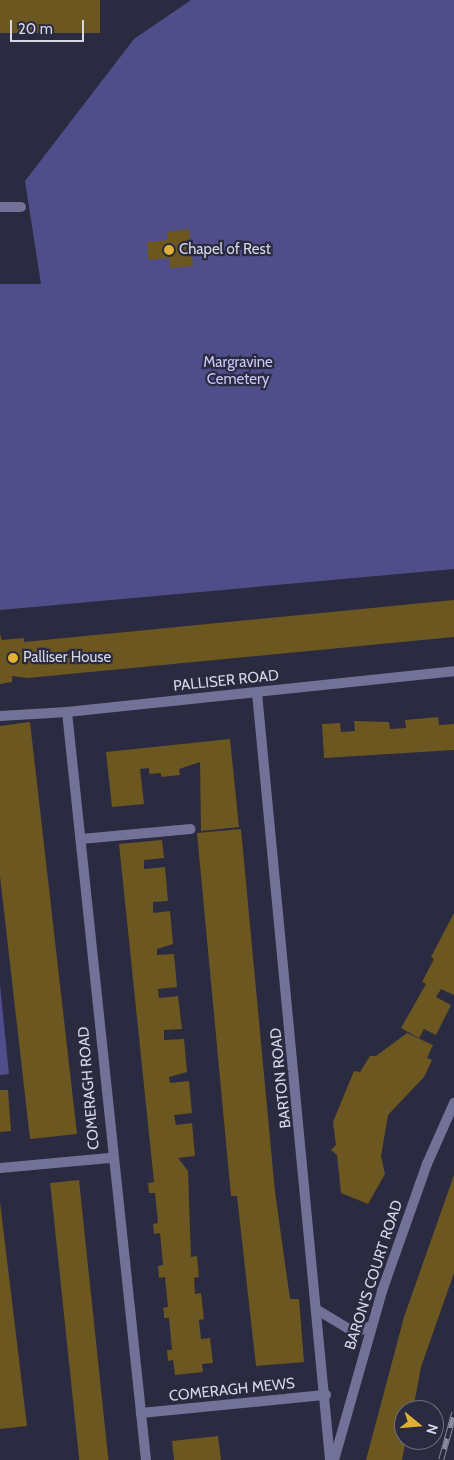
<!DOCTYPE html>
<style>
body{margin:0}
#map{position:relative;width:454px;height:1460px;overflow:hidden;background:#2a2a40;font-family:Cabin,sans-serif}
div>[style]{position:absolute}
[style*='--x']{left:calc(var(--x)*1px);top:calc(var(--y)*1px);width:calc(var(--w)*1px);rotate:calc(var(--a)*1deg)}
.green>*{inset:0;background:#504d8b}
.building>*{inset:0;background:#6d5721;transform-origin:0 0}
.service>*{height:10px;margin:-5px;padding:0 5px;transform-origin:5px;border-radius:5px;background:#727298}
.minor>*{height:10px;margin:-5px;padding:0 5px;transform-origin:5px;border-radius:5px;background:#727298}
.rail>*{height:5.5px;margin-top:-2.75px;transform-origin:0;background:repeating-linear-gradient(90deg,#2a2a40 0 11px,#898a9b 0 22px);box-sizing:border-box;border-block:1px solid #898a9b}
.dots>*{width:14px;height:14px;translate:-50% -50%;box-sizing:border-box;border:2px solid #2a2a40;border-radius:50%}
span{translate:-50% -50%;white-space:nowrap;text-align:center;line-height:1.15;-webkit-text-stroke:4.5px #2a2a40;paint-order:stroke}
.poi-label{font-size:15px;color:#d6d7e5}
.left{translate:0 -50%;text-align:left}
.park-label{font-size:15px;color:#c7c8f5}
.street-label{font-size:15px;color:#d6d7e5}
.north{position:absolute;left:394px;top:1400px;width:50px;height:50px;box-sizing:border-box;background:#2a2a40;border:1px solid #6f6f82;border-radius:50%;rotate:107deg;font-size:14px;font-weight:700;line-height:20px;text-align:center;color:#d6d7e5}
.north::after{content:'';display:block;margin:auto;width:18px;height:22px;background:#dfb034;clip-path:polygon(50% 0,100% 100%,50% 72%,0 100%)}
.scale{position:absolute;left:10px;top:20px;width:74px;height:22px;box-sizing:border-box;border:2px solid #d6d7e5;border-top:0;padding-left:6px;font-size:15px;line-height:18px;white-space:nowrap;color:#d6d7e5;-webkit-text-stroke:4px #2a2a40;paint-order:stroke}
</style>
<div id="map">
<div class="green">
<div style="clip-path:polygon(191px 0,454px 0,454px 569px,0 610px,0 284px,41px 284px,25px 181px,134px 39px)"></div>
<div style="clip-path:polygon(0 985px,9px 1074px,0 1075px)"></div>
</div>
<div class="building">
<div style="left:0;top:0;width:100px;height:33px"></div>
<div style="clip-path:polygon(189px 229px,193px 266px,170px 268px,169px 258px,148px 260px,147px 242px,168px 240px,167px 232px)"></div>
<div style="clip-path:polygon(454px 600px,454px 637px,28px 678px,12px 676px,12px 682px,0 684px,0 634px,2px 640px,24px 638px,24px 642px)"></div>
<div style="clip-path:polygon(438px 717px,439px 725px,454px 724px,454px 750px,324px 758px,322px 724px,340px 723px,341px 732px,355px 731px,354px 721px,389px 722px,390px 729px,406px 728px,405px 720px)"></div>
<div style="clip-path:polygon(30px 722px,77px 1134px,30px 1139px,0 876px,0 726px)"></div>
<div style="clip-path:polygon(230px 739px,239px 827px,201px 831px,200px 762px,179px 769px,180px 775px,161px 777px,161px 773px,149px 774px,149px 768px,140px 769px,144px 804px,112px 807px,106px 752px)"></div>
<div style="clip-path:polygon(241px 829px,275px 1192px,290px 1299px,299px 1299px,304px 1362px,256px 1366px,237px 1196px,231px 1196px,197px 833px)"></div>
<div style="clip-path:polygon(162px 840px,164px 858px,144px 860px,144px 869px,165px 867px,168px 901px,153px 902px,153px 913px,170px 911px,173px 944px,157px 949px,157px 955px,174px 954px,177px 987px,158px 989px,159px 998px,178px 996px,182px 1029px,164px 1030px,164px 1040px,184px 1039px,187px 1072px,169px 1077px,170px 1083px,189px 1081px,192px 1113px,174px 1115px,176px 1125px,192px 1123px,195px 1156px,178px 1158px,188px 1171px,191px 1257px,197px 1256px,199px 1277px,194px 1278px,195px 1294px,201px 1293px,204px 1319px,199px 1320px,201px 1339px,210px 1338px,213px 1363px,202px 1364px,203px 1372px,175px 1375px,173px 1360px,168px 1361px,167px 1350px,172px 1350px,169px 1318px,164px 1318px,164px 1313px,163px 1308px,168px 1307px,165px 1277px,159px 1278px,158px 1266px,163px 1265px,160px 1233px,154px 1234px,153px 1224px,158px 1223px,155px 1193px,149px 1193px,148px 1183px,154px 1182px,119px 844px)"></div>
<div style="clip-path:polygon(454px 913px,454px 995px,441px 989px,436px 997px,451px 1005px,436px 1035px,424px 1029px,419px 1038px,401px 1028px,426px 984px,422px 982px,434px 959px,431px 957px)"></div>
<div style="clip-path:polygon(407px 1033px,433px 1045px,427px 1058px,432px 1060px,424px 1077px,388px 1115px,381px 1156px,385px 1174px,368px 1204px,341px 1193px,337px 1155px,331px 1150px,336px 1145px,333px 1122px,354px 1071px,360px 1072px,370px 1056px,376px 1056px)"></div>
<div style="clip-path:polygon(0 1090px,8px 1090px,11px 1131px,0 1132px)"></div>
<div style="clip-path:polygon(454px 1175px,454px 1273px,421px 1367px,413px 1410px,404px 1410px,406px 1440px,402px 1460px,366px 1460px,404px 1317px)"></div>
<div style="left:79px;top:1180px;width:282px;height:29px;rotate:84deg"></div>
<div style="clip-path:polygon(0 1202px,27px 1426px,0 1429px)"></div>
<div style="clip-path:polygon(218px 1436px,221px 1460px,174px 1460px,172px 1441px)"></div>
</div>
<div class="service">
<div style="--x:0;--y:716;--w:67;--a:-3.4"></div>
<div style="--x:81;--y:839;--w:110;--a:-5.2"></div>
</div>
<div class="minor">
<div style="--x:0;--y:207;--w:21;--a:0"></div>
<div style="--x:257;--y:693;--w:770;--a:84.56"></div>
<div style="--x:0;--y:1168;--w:110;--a:-5.2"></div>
<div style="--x:319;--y:1311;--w:35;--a:31"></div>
<div style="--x:349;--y:1329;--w:10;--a:11"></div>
<div style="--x:359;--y:1331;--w:13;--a:-23"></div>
<div style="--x:141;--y:1413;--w:186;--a:-5.6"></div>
<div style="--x:146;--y:1460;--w:752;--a:-96.03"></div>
<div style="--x:67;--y:712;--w:389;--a:-6"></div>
<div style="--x:334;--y:1460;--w:176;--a:-74.1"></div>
<div style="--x:382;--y:1291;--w:135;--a:-70.5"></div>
<div style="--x:427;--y:1164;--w:67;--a:-66.1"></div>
</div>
<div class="rail">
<div style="--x:441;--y:1460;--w:49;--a:-74.5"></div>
</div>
<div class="dots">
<div style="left:169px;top:250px;background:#dfb034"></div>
<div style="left:13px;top:658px;background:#dfb034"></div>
</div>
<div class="poi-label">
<span class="left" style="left:179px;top:250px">Chapel of Rest</span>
<span class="left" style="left:23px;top:658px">Palliser House</span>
</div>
<div class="park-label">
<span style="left:238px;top:371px">Margravine<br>Cemetery</span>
</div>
<div class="street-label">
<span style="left:226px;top:681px;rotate:-6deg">PALLISER ROAD</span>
<span style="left:281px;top:1078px;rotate:-96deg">BARTON ROAD</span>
<span style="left:89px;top:1088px;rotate:-95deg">COMERAGH ROAD</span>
<span style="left:374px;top:1275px;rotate:-72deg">BARON'S COURT ROAD</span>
<span style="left:232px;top:1390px;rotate:-6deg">COMERAGH MEWS</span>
</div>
<div class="north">N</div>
<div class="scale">20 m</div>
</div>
